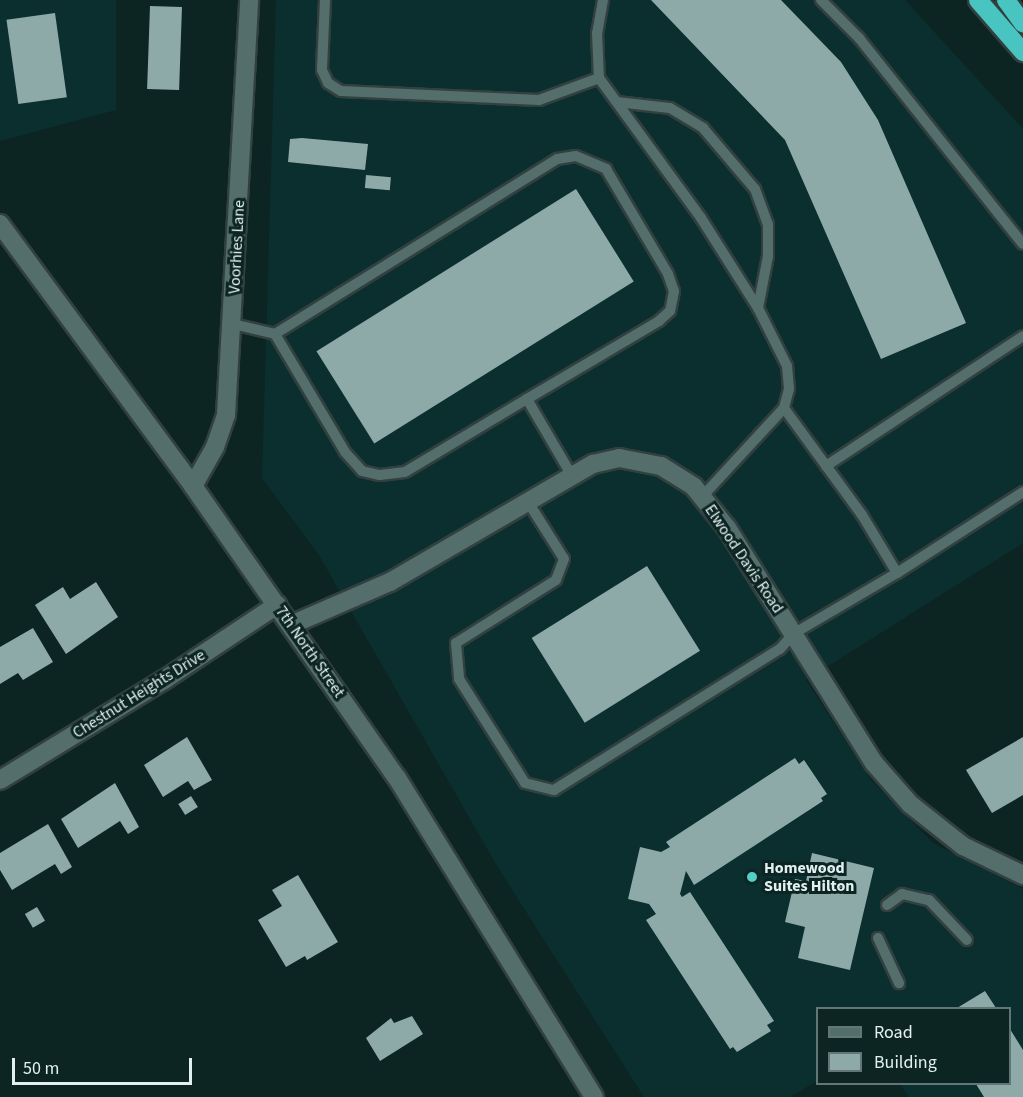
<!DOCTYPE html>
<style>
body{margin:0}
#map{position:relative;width:1023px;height:1097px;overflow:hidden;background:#0c2523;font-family:"Source Sans 3",sans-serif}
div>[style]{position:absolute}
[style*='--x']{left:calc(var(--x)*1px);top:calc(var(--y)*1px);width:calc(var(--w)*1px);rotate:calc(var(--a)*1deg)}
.built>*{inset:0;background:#0a2f2e}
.building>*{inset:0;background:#8eaaa8;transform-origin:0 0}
.roads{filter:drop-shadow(2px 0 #32403f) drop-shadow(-2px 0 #32403f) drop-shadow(0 2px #32403f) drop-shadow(0 -2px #32403f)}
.lane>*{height:10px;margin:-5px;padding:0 5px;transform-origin:5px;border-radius:5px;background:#546e6c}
.street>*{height:18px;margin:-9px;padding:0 9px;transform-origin:9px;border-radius:9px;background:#546e6c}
.secondary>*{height:18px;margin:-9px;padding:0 9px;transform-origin:9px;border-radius:9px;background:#546e6c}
.highway>*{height:18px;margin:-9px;padding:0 9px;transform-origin:9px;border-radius:9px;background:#48c5c0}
.dots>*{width:16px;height:16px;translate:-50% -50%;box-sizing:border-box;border:3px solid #0c2523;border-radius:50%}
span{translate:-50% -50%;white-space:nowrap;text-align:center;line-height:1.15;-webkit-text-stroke:6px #0c2523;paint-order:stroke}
.street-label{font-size:16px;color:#e2f1f0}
.poi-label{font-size:16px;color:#e2f1f0;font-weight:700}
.left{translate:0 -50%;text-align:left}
.legend{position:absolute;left:816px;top:1007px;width:195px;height:78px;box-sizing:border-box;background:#0c2523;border:2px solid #627775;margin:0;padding:8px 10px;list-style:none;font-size:18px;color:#e2f1f0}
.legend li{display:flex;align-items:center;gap:12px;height:30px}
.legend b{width:30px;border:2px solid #627775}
.scale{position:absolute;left:12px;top:1058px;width:180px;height:27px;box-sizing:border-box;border:3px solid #e2f1f0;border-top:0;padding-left:8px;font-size:18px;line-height:21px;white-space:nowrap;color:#e2f1f0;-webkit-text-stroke:4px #0c2523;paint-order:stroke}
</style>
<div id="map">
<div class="built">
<div style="clip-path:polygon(0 0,116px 0,116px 110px,0 141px)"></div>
<div style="clip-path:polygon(276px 0,905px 0,1023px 129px,1023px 543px,806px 680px,871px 780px,933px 843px,1023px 889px,1023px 1097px,909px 1097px,900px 1084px,1010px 1084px,1010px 1008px,818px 1008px,817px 1081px,790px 1097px,644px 1097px,497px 866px,319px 555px,262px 478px)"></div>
</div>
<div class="building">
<div style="clip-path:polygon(651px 0,781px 0,841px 62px,878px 120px,966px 323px,881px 359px,785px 140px)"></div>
<div style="left:150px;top:6px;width:32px;height:83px;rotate:2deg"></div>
<div style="left:55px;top:13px;width:85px;height:49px;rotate:82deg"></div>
<div style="clip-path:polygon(302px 138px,368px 144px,365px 170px,288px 162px,290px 139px)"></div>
<div style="left:366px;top:175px;width:25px;height:13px;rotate:5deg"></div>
<div style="left:576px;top:189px;width:109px;height:306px;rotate:58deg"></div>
<div style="left:647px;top:566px;width:100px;height:136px;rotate:58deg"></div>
<div style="clip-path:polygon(96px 582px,118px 617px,66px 654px,35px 605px,63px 587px,70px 599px)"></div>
<div style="clip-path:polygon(33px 628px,53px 662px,23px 680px,18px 673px,0 684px,0 647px)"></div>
<div style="clip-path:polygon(187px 737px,212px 780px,194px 790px,188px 781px,163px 797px,144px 765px)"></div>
<div style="clip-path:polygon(1023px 737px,1023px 795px,992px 813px,966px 770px)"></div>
<div style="clip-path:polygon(795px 758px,799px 764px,804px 760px,827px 794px,821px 798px,823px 801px,694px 885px,686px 871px,680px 894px,682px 897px,690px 892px,774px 1021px,767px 1025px,771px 1031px,737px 1052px,733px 1047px,730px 1049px,646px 920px,656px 914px,649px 904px,628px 899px,640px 847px,661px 852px,670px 847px,666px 842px)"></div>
<div style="clip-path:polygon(115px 783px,139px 827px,128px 834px,120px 821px,78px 848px,61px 819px)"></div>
<div style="left:191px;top:796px;width:13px;height:15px;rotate:58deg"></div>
<div style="clip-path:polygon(48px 824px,72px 867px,61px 874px,55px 864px,12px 890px,0 870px,0 853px)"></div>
<div style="clip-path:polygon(812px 853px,874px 868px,850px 970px,798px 958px,805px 927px,785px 922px,795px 879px,806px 881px)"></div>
<div style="clip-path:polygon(298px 875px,338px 942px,307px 960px,305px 956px,286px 967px,258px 920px,282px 906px,272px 890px)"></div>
<div style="left:37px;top:907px;width:16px;height:14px;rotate:60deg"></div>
<div style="clip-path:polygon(985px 991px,996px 1008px,957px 1008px)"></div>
<div style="clip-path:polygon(412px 1016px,423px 1034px,380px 1061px,366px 1038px,391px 1018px,394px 1023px)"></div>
<div style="clip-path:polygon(1010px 1029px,1023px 1050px,1023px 1097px,984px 1097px,976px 1084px,1010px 1084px)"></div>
</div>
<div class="roads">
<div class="lane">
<div style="--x:325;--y:0;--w:70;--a:92.5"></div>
<div style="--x:322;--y:70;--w:14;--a:65"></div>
<div style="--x:328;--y:83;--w:15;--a:32"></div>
<div style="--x:341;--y:91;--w:198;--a:2.6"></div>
<div style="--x:539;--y:100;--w:64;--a:-20.1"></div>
<div style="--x:603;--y:0;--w:34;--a:100"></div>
<div style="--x:597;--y:33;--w:45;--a:87.5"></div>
<div style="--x:599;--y:78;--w:173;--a:53.9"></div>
<div style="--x:701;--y:218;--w:107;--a:57.7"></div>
<div style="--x:758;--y:308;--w:65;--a:63.4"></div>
<div style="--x:787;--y:366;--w:23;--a:85"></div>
<div style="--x:789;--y:389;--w:20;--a:105"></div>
<div style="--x:784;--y:408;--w:121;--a:132.7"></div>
<div style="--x:821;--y:0;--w:54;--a:45"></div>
<div style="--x:859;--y:38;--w:263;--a:51.5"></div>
<div style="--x:617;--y:102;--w:53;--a:6.5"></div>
<div style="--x:670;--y:108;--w:39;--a:31"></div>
<div style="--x:703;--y:128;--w:80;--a:49.6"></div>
<div style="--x:755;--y:189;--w:37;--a:70"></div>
<div style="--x:768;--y:224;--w:32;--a:90"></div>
<div style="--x:768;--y:256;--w:53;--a:100.9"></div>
<div style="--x:233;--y:324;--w:43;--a:13.4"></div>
<div style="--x:275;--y:334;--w:137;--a:59.3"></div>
<div style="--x:345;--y:452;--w:25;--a:48"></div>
<div style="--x:362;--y:471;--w:18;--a:13"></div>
<div style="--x:380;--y:475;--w:25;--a:-7"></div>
<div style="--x:405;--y:472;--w:142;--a:-30.9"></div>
<div style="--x:527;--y:399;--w:89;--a:59.7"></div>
<div style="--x:275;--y:334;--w:332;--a:-31.8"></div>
<div style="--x:557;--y:159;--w:19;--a:-9"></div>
<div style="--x:576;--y:156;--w:33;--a:23"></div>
<div style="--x:606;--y:169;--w:122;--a:59.4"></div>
<div style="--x:668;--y:274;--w:18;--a:71"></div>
<div style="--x:674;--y:291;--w:20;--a:101"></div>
<div style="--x:670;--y:311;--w:15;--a:138"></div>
<div style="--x:659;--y:321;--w:153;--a:149.4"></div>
<div style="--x:826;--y:466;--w:236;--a:-33.4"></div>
<div style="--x:528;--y:502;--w:67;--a:57.7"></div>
<div style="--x:564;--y:559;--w:22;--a:111"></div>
<div style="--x:556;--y:580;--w:118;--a:147.8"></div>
<div style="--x:456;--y:643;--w:36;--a:85"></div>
<div style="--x:459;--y:679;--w:123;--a:57.6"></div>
<div style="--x:525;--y:783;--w:30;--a:14"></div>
<div style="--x:554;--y:790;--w:266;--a:-32"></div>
<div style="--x:780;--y:649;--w:20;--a:-49"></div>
<div style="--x:793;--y:634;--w:121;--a:-30.4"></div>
<div style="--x:897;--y:573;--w:68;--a:-121.1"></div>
<div style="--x:862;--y:515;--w:132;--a:-126.1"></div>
<div style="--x:897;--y:573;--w:150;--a:-32.7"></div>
<div style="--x:887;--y:905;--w:19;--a:-36"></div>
<div style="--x:902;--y:894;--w:28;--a:13"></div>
<div style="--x:929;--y:900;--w:55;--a:46.5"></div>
<div style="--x:878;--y:938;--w:50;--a:65"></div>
</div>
<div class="street">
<div style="--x:193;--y:486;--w:45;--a:-60.6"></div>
<div style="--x:215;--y:447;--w:34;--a:-71"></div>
<div style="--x:226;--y:415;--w:416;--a:-86.8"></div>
<div style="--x:291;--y:625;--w:108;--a:-23.5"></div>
<div style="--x:390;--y:582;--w:235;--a:-30.2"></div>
<div style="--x:593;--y:464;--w:27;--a:-13"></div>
<div style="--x:619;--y:458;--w:43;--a:10.8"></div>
<div style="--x:661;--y:466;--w:39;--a:32"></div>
<div style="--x:694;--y:487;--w:53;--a:51.2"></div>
<div style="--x:727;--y:528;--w:277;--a:58"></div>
<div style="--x:874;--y:763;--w:55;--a:48.7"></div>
<div style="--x:910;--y:804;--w:68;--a:38.4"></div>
<div style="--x:963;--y:846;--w:67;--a:25.8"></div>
<div style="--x:0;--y:780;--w:192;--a:-31.4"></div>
<div style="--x:164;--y:680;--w:136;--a:-33.6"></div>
</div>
<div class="secondary">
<div style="--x:0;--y:224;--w:325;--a:53.6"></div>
<div style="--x:193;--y:486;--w:356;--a:55.1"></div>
<div style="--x:397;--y:778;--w:375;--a:58.3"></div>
</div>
<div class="highway">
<div style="--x:978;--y:0;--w:69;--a:49.1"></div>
<div style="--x:1006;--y:0;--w:29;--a:54"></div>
</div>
</div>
<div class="dots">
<div style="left:752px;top:877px;background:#54cdc7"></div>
</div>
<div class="street-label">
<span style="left:237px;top:247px;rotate:-87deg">Voorhies Lane</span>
<span style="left:744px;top:559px;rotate:56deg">Elwood Davis Road</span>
<span style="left:310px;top:652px;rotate:55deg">7th North Street</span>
<span style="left:139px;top:694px;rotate:-32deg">Chestnut Heights Drive</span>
</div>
<div class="poi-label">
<span class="left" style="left:764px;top:877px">Homewood<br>Suites Hilton</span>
</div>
<ul class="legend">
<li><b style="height:8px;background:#546e6c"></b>Road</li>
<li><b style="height:16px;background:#8eaaa8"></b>Building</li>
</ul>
<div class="scale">50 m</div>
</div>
